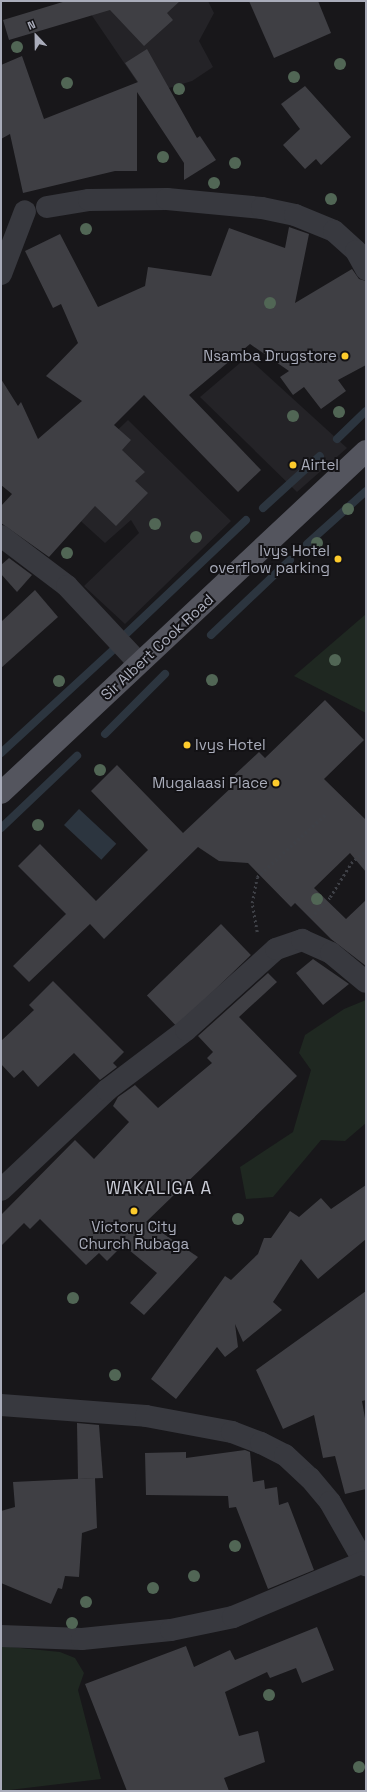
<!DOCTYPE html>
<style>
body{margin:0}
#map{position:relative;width:367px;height:1792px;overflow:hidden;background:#18171a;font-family:"Space Grotesk",sans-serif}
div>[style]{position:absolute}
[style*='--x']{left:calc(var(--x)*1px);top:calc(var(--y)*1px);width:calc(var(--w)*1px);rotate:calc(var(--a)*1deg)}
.built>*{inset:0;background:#242327}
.green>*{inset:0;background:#1f2821}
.water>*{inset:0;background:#2c353f;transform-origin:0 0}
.stream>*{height:8px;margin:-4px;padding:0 4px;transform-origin:4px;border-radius:4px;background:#2c353f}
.building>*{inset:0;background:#3f3f44;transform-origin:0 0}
.path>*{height:2.5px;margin-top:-1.25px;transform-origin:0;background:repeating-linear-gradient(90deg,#3e4046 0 2px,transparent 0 5px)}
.minor>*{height:22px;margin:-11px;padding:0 11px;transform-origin:11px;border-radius:11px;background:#38393f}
.major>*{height:22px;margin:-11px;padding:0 11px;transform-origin:11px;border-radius:11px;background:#54555e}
.trees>*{width:12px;height:12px;margin:-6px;border-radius:50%;background:#516655}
.dots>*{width:11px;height:11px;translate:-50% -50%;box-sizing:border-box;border:2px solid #131215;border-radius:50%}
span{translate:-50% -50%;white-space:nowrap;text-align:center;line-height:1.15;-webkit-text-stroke:4px #131215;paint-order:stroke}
.poi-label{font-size:15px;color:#a9acba}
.right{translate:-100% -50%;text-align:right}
.left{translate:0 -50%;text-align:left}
.street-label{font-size:15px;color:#a9acba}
.quarter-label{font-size:17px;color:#caccd6;letter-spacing:1px}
.frame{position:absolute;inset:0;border:2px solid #a9acba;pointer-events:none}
.north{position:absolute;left:16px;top:16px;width:40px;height:40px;-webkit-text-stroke:3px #131215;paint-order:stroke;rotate:338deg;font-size:11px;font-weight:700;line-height:16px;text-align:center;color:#a9acba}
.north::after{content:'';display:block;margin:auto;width:14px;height:18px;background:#a9acba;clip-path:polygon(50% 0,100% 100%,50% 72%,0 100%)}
</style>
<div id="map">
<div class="built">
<div style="clip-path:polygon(82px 1px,208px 1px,214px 13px,199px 41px,213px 67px,192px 81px,146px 95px)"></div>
<div style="clip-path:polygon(247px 357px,347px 448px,297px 492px,200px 397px)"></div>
<div style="clip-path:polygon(128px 420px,231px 521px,125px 624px,84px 586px,139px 533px,131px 520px,105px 543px,51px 494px)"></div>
</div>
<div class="green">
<div style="clip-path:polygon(366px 614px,366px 713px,294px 676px)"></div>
<div style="clip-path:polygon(366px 1000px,366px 1123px,345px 1141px,321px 1140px,273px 1197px,246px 1199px,240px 1167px,293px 1132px,311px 1070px,299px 1053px,305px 1035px,344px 1009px)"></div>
<div style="clip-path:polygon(1px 1646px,60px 1652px,75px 1658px,84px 1673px,78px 1690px,101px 1779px,1px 1791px)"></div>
</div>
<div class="water">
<div style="left:79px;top:809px;width:51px;height:22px;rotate:43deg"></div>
</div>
<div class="stream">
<div style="--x:337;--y:439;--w:40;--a:-44"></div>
<div style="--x:263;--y:508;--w:77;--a:-42.4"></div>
<div style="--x:307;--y:544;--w:79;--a:-41.9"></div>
<div style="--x:127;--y:633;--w:164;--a:-43.5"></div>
<div style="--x:211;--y:635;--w:109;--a:-43.5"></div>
<div style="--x:105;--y:734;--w:85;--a:-45"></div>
<div style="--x:1;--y:753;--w:152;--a:-42.6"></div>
<div style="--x:1;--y:828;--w:105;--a:-43.5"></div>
</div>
<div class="building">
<div style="clip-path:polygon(66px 1px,180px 1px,167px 13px,173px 20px,144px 46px,110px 10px,9px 40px,3px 20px)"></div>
<div style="clip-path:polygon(249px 1px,318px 1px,331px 33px,274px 58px)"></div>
<div style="clip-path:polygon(147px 49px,197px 138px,200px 136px,216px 160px,184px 180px,184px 163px,137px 92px,137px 171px,115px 171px,23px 193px,10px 134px,1px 139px,1px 65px,22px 56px,44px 119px,138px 82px,125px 63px)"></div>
<div style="clip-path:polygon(305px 86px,351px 137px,321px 165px,316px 159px,305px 169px,283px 145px,300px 129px,281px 104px)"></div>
<div style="clip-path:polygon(289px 227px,309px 234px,295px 303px,352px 269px,359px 279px,366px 281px,366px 365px,338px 380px,346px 391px,321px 409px,304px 387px,293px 395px,280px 377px,289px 371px,250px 344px,189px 395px,261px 470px,238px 492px,144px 395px,114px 425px,131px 440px,122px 450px,145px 472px,135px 481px,148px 493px,116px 526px,95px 506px,49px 557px,1px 523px,1px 506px,12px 494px,1px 485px,1px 379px,18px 406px,21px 402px,38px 439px,82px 401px,46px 376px,78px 343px,61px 304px,53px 308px,25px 251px,60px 234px,98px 307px,145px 286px,148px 267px,211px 276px,229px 228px,285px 248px)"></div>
<div style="clip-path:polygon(9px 558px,32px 575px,17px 592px,1px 574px,1px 565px)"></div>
<div style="clip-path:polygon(35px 590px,58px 617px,1px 668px,1px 622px)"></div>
<div style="clip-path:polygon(325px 700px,364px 740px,324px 779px,366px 820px,366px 872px,350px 853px,314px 888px,346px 919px,366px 900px,366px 966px,331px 939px,295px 903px,291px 907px,248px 863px,219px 861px,198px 847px,104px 939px,90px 924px,29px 982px,13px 966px,66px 914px,18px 866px,40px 844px,96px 901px,148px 850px,91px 791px,117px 765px,183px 833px,234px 785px,229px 780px,259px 752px,265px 758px)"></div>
<div style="left:221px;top:924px;width:43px;height:103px;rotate:46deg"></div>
<div style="clip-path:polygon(313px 959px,349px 984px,323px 1005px,296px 973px)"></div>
<div style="clip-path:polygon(268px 973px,277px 982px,239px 1017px,297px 1076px,146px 1222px,198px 1257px,144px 1315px,130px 1303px,157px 1273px,123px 1245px,107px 1261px,99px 1253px,86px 1265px,40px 1219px,30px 1229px,24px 1223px,1px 1246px,1px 1215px,75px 1140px,94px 1159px,129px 1122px,113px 1106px,118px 1097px,135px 1085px,158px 1108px,212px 1063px,207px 1058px,213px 1052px,198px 1036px)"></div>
<div style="clip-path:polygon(53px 981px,124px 1052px,113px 1063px,117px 1067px,100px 1080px,74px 1053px,38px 1087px,23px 1070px,14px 1078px,1px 1064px,1px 1041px,34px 1010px,29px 1005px)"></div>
<div style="clip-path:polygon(366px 1185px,366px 1239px,318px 1279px,301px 1259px,273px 1302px,282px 1310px,243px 1342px,235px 1324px,238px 1347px,225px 1357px,217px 1347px,176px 1399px,151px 1379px,225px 1276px,231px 1280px,258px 1254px,264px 1238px,271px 1238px,290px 1211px,299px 1217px,321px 1198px,331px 1209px)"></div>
<div style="clip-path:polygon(366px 1291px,366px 1400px,362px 1401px,366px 1424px,366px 1489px,345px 1494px,335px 1456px,323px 1458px,314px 1415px,283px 1429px,256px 1370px)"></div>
<div style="clip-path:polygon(77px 1423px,99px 1425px,103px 1478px,78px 1479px)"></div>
<div style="clip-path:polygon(245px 1450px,250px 1452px,253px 1482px,264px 1480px,265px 1489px,277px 1487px,279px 1505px,288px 1502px,314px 1570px,268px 1589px,236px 1507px,229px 1508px,228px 1496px,146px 1495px,145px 1453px,186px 1452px,186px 1458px)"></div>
<div style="clip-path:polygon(95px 1478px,97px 1528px,82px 1533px,79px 1577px,65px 1576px,62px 1589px,58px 1588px,51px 1604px,1px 1583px,1px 1511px,15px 1507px,13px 1482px)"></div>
<div style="clip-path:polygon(317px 1627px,334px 1670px,302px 1683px,296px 1668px,270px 1678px,267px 1672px,225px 1692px,239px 1736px,258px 1731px,265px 1762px,224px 1778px,229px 1791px,127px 1791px,85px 1684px,186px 1646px,194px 1667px,230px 1650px,235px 1660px)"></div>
</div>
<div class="path">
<div style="--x:311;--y:917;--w:28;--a:-46"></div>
<div style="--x:330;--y:897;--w:40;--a:-58"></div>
<div style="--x:351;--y:863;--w:20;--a:-41"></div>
<div style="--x:257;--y:932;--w:29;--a:-100"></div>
<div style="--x:252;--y:903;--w:26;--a:-79"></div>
<div style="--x:257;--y:877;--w:93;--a:-42.4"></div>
</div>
<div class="minor">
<div style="--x:47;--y:207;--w:43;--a:-9.5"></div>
<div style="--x:89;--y:200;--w:78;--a:-0.7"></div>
<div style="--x:167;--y:199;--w:95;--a:5.4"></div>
<div style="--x:262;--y:208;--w:34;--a:12"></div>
<div style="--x:295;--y:215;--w:42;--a:22.3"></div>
<div style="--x:334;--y:231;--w:30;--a:42"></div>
<div style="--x:356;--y:251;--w:21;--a:61"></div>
<div style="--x:1;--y:274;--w:67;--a:-69.1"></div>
<div style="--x:1;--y:536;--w:83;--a:37.1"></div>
<div style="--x:67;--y:586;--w:105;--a:46.9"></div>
<div style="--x:1;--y:1190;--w:146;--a:-43.3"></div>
<div style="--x:107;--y:1090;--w:99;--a:-37.2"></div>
<div style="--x:186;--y:1030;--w:121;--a:-42"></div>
<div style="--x:276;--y:949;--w:28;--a:-19"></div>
<div style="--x:302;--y:940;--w:32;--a:24"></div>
<div style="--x:331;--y:953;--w:45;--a:39.6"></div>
<div style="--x:1;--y:1405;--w:145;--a:4.3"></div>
<div style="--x:146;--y:1416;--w:87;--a:10.5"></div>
<div style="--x:232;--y:1432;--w:31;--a:21"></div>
<div style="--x:261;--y:1443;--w:27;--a:27"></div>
<div style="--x:285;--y:1455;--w:34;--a:43"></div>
<div style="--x:310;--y:1478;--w:31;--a:50"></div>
<div style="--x:330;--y:1502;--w:73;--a:60.3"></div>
<div style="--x:1;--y:1636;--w:81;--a:2.1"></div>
<div style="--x:82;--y:1639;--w:89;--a:-5.8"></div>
<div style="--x:171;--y:1630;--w:63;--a:-11.8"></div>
<div style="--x:233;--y:1617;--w:142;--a:-22.8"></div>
</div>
<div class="major">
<div style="--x:1;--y:793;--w:500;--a:-43.14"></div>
</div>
<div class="trees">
<div style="left:17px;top:47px"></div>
<div style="left:340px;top:64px"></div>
<div style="left:294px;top:77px"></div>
<div style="left:67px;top:83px"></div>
<div style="left:179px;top:89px"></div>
<div style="left:163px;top:157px"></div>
<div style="left:235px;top:163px"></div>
<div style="left:214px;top:183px"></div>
<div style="left:331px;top:199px"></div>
<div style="left:86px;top:229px"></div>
<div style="left:270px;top:303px"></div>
<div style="left:339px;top:412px"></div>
<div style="left:293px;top:416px"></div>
<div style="left:348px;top:509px"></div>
<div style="left:155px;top:524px"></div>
<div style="left:196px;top:537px"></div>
<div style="left:317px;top:543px"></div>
<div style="left:67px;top:553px"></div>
<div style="left:335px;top:660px"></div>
<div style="left:212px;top:680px"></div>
<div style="left:59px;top:681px"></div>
<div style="left:100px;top:770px"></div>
<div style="left:38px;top:825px"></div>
<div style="left:317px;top:899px"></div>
<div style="left:238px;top:1219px"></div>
<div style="left:73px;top:1298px"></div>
<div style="left:115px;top:1375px"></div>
<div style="left:235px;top:1546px"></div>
<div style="left:194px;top:1576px"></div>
<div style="left:153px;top:1588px"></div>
<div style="left:86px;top:1602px"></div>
<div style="left:72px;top:1623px"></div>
<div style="left:269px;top:1695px"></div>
<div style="left:359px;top:1767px"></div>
</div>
<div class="dots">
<div style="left:345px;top:356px;background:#fdcb2c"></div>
<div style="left:293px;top:465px;background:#fdcb2c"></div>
<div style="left:338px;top:559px;background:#fdcb2c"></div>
<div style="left:187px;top:745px;background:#fdcb2c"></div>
<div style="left:276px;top:783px;background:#fdcb2c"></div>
<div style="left:134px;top:1211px;background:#fdcb2c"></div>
</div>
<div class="poi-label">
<span class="right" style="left:337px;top:356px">Nsamba Drugstore</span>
<span class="left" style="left:301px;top:465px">Airtel</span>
<span class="right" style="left:330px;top:559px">Ivys Hotel<br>overflow parking</span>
<span class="left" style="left:195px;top:745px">Ivys Hotel</span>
<span class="right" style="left:268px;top:783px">Mugalaasi Place</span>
<span style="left:134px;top:1235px">Victory City<br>Church Rubaga</span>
</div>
<div class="street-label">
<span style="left:157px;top:647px;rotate:-43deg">Sir Albert Cook Road</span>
</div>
<div class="quarter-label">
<span style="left:159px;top:1189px">WAKALIGA A</span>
</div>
<div class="frame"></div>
<div class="north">N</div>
</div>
